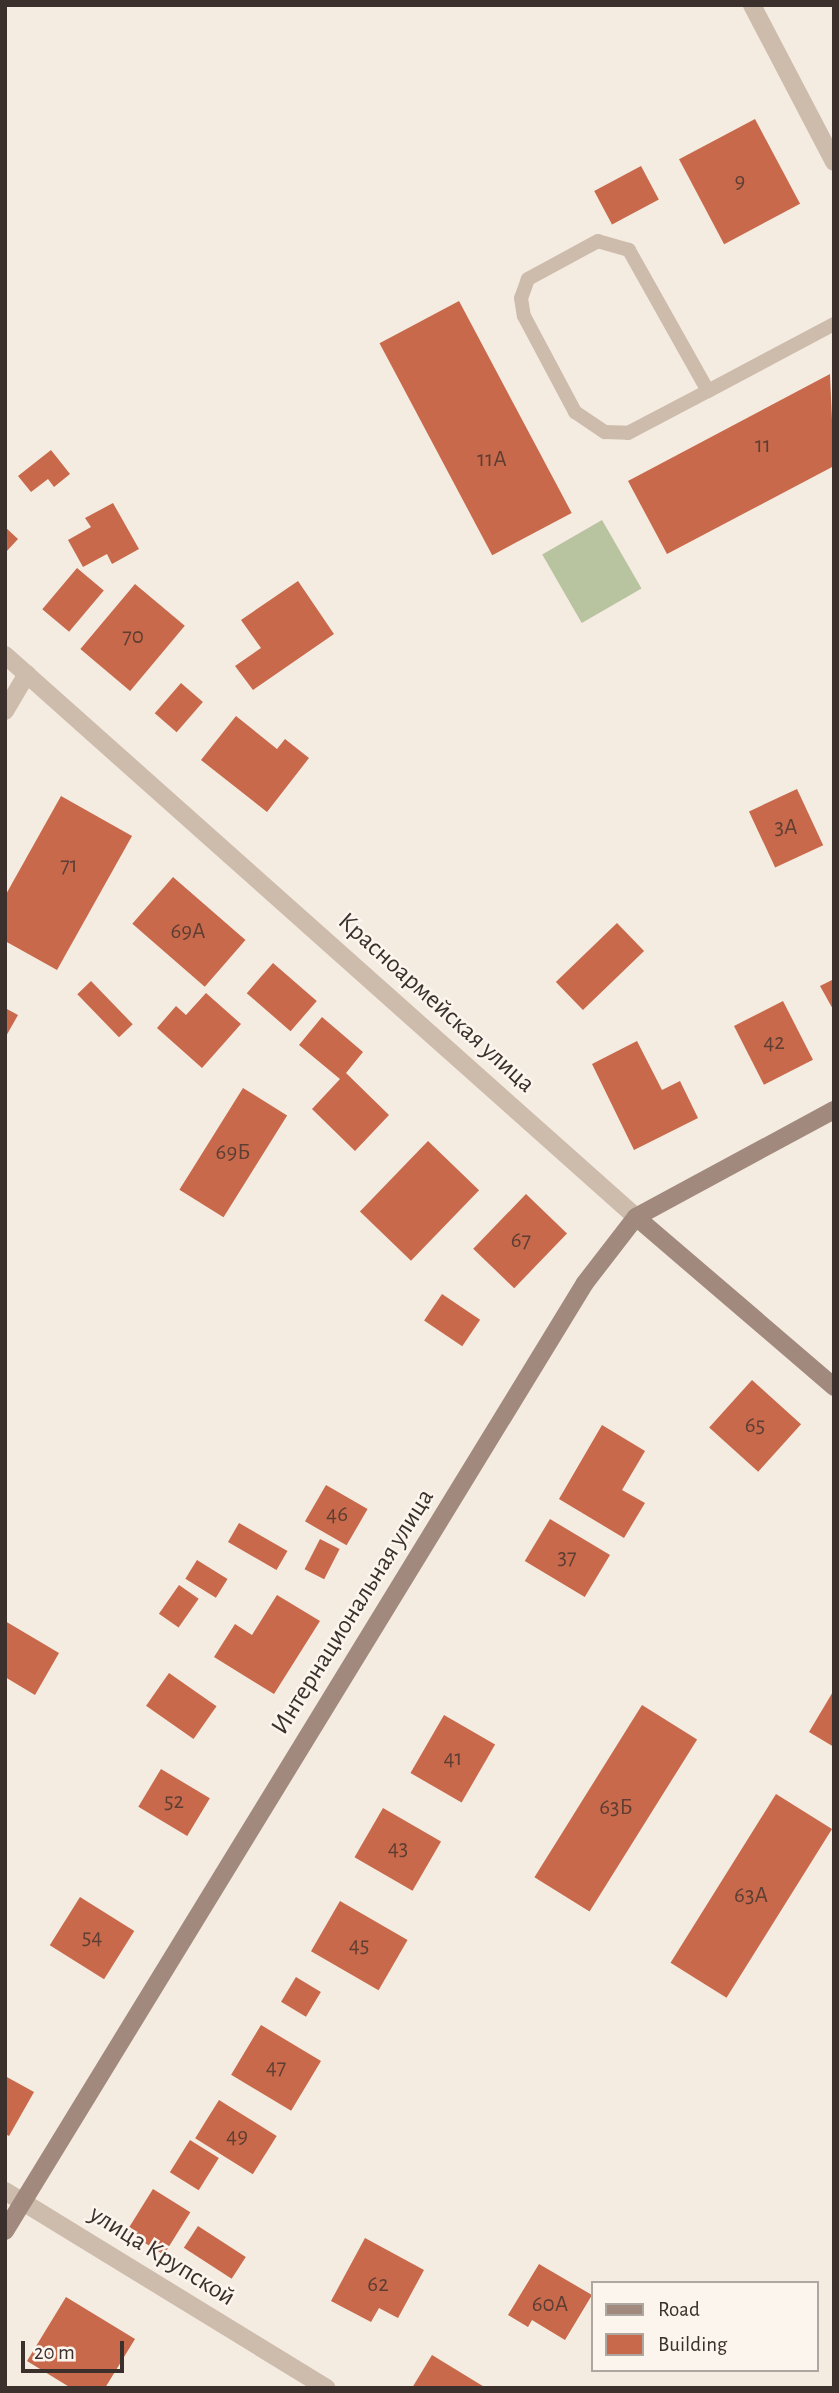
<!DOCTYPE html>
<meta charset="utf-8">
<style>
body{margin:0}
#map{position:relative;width:839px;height:2393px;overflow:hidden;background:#f4ebe1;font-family:"Alegreya Sans",sans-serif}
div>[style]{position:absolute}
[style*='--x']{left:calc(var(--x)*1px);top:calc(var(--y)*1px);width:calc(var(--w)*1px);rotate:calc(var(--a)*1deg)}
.green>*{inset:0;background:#b8c4a0;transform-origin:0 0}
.building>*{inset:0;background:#c8694b;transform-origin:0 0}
.service>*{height:14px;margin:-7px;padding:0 7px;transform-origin:7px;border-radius:7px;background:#cdbbac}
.minor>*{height:18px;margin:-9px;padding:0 9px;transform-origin:9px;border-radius:9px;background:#cdbbac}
.tertiary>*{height:18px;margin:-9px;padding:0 9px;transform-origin:9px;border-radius:9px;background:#cdbbac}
.secondary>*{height:18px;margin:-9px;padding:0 9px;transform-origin:9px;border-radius:9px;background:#a18a7d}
span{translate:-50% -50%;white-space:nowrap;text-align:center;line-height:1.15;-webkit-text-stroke:5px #fbf5ee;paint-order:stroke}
.number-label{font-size:23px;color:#5e3e33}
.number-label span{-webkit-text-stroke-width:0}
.street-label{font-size:26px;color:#3b302b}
.frame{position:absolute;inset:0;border:7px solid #3b302b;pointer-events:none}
.legend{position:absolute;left:591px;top:2281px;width:228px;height:91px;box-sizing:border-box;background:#fbf5ee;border:2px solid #aea6a0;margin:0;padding:9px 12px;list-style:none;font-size:21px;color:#3b302b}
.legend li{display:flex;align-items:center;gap:14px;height:35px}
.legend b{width:35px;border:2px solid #aea6a0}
.scale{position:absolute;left:21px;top:2341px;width:103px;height:32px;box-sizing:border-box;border:4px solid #3b302b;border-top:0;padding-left:9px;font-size:21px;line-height:24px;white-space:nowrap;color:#3b302b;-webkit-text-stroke:5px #fbf5ee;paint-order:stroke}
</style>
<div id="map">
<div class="green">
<div style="left:602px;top:520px;width:79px;height:69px;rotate:60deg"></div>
</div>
<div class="building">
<div style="left:755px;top:119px;width:96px;height:86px;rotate:62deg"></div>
<div style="left:641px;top:166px;width:38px;height:53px;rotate:62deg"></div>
<div style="left:459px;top:301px;width:240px;height:90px;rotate:62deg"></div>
<div style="clip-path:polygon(830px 374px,834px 466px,667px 554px,628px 481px)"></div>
<div style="clip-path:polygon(51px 450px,70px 474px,54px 487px,48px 479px,31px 492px,18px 476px)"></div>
<div style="clip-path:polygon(113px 503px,139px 549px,112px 564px,107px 554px,83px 567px,68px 540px,91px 527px,85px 518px)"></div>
<div style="clip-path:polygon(5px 527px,18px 539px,5px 553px)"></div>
<div style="left:77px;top:568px;width:35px;height:54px;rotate:40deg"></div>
<div style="clip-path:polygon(298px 581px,334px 634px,253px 690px,235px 666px,261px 648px,241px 620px)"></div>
<div style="left:135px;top:584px;width:65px;height:85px;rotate:40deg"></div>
<div style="left:181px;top:683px;width:29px;height:40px;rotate:41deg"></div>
<div style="clip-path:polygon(236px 716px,277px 749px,285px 739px,309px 758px,267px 812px,201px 760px)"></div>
<div style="left:797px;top:789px;width:62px;height:53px;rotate:65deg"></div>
<div style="clip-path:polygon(61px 796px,132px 836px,57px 970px,5px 941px,5px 896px)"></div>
<div style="left:173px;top:877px;width:96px;height:62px;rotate:41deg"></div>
<div style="left:617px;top:923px;width:39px;height:85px;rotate:46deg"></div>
<div style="left:273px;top:963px;width:58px;height:40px;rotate:41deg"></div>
<div style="clip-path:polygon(834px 979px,834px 1011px,820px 986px)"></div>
<div style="left:91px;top:981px;width:60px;height:19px;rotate:46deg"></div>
<div style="clip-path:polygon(206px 993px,241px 1024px,202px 1068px,157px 1028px,176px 1006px,186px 1015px)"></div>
<div style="left:783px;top:1001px;width:66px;height:55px;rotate:63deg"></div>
<div style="clip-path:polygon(5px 1008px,18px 1015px,5px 1038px)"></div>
<div style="clip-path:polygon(322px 1017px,363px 1052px,346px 1073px,389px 1115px,355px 1151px,312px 1109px,340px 1079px,299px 1045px)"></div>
<div style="clip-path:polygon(637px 1041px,662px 1090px,680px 1081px,698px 1118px,634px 1150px,592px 1064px)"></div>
<div style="left:243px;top:1088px;width:52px;height:120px;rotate:32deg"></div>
<div style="left:428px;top:1141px;width:71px;height:98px;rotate:44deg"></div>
<div style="left:526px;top:1194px;width:57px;height:76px;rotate:44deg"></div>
<div style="left:442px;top:1294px;width:46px;height:32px;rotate:34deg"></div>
<div style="left:752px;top:1380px;width:66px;height:64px;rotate:42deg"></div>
<div style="clip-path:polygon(602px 1425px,645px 1451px,622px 1490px,645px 1503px,624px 1538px,559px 1499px)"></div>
<div style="left:326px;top:1485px;width:48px;height:42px;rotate:30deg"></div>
<div style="left:550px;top:1519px;width:70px;height:49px;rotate:31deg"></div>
<div style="left:239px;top:1523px;width:56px;height:22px;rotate:30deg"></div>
<div style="left:320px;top:1539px;width:22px;height:34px;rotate:27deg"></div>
<div style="left:197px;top:1560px;width:36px;height:22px;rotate:32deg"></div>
<div style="left:179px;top:1585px;width:24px;height:35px;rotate:35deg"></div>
<div style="clip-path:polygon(277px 1595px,320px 1621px,274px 1694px,214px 1657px,235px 1624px,252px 1635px)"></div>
<div style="clip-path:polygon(5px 1621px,59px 1653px,35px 1695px,5px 1677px)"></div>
<div style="left:169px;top:1673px;width:58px;height:40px;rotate:35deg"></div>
<div style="clip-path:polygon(834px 1690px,834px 1747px,809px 1732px)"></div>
<div style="left:642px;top:1705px;width:65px;height:203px;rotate:32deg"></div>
<div style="left:444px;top:1715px;width:59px;height:67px;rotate:30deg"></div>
<div style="left:161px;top:1769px;width:57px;height:44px;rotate:31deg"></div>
<div style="left:776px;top:1794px;width:66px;height:199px;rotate:32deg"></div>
<div style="left:383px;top:1808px;width:67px;height:57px;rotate:30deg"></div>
<div style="left:80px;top:1897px;width:64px;height:57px;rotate:32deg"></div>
<div style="left:340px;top:1901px;width:78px;height:58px;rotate:30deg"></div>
<div style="left:296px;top:1977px;width:29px;height:29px;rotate:31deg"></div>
<div style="left:261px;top:2025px;width:70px;height:58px;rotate:31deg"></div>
<div style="clip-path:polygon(5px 2076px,34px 2092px,9px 2136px,5px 2134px)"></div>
<div style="left:219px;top:2100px;width:68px;height:45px;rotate:32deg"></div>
<div style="left:190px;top:2140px;width:34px;height:38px;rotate:32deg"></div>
<div style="left:153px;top:2189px;width:44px;height:50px;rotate:32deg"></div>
<div style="left:198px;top:2226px;width:57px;height:26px;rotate:33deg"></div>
<div style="clip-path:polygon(365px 2238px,424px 2270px,398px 2318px,379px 2308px,371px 2322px,331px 2301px)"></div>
<div style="clip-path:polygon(539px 2264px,592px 2295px,565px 2340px,532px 2320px,528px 2327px,508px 2315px)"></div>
<div style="clip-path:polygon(66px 2297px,135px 2339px,105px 2388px,71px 2388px,27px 2361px)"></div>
<div style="clip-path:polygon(432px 2355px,486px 2388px,412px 2388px)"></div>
</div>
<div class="service">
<div style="--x:708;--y:391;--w:162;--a:-119.3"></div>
<div style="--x:629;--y:250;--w:32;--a:-164"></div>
<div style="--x:598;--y:241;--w:80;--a:151.5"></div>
<div style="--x:528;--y:279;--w:20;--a:110"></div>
<div style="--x:521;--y:298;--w:18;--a:81"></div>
<div style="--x:524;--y:316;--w:109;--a:62"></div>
<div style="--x:575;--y:412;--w:36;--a:34"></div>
<div style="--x:605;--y:432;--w:23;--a:2"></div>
<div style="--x:628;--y:433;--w:90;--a:-27.7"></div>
<div style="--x:708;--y:391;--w:143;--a:-28"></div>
</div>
<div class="minor">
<div style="--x:752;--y:5;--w:177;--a:62.4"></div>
<div style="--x:5;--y:711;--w:43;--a:-59.3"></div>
<div style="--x:5;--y:2191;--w:377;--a:31.5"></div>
</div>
<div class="tertiary">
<div style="--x:5;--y:655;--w:845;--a:41.69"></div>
</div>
<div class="secondary">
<div style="--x:636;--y:1217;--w:261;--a:40.6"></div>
<div style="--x:5;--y:2231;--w:1111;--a:-58.54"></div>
<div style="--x:585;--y:1283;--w:83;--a:-52.3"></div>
<div style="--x:636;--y:1217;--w:225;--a:-28.4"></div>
</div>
<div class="number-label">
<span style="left:740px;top:182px">9</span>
<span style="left:763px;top:446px">11</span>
<span style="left:492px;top:460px">11А</span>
<span style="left:133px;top:637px">70</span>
<span style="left:786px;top:828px">3А</span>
<span style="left:69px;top:866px">71</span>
<span style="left:188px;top:932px">69А</span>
<span style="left:774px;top:1043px">42</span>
<span style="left:233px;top:1153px">69Б</span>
<span style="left:521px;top:1241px">67</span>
<span style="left:755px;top:1426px">65</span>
<span style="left:337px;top:1515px">46</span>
<span style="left:567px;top:1558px">37</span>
<span style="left:453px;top:1759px">41</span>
<span style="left:174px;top:1802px">52</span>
<span style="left:616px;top:1808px">63Б</span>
<span style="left:398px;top:1849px">43</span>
<span style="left:751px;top:1896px">63А</span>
<span style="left:92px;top:1938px">54</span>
<span style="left:359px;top:1946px">45</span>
<span style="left:276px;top:2068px">47</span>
<span style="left:237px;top:2137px">49</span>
<span style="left:378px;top:2285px">62</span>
<span style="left:550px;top:2305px">60А</span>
</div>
<div class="street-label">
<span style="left:436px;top:1003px;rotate:42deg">Красноармейская улица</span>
<span style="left:353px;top:1612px;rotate:-58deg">Интернациональная улица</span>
<span style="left:162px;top:2256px;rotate:32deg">улица Крупской</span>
</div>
<div class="frame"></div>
<ul class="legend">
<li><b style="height:9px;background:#a18a7d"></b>Road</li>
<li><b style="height:19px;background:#c8694b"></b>Building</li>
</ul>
<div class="scale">20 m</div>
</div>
